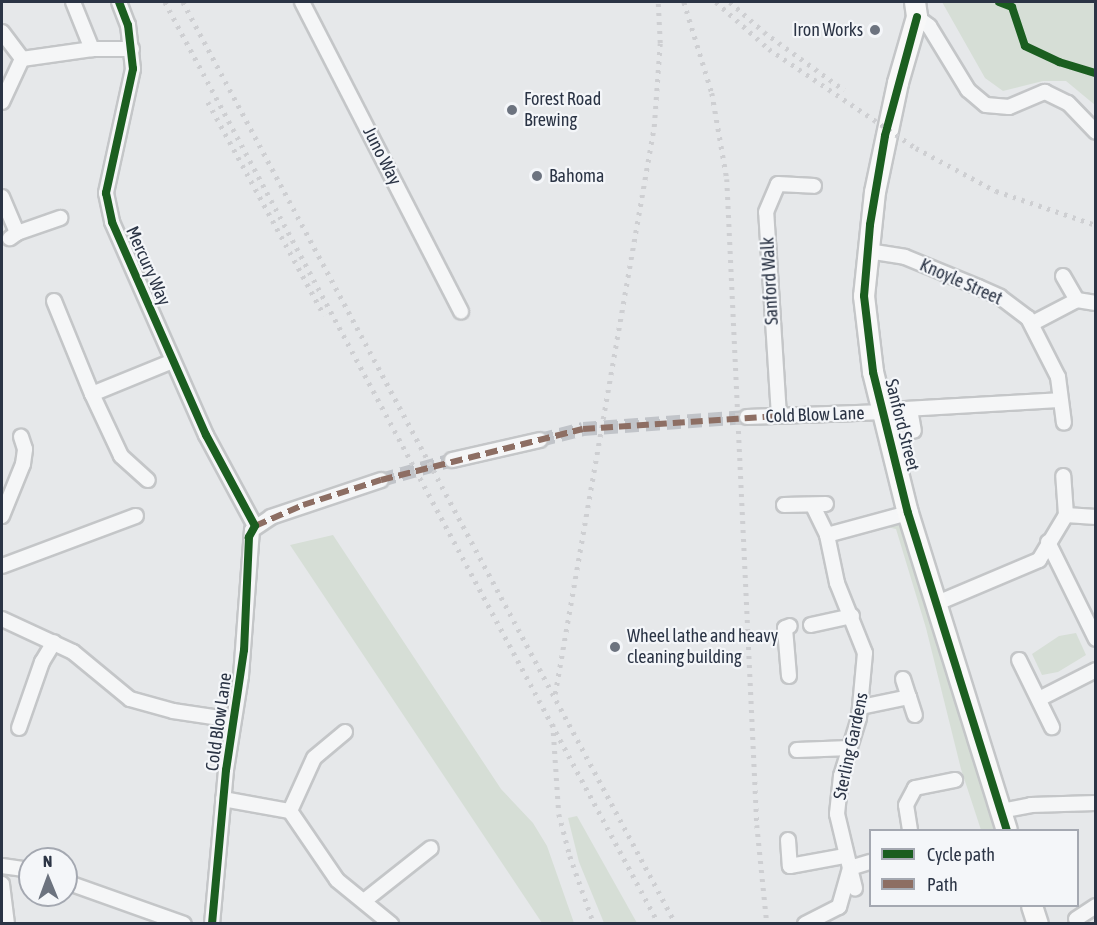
<!DOCTYPE html>
<style>
body{margin:0}
#map{position:relative;width:1097px;height:925px;overflow:hidden;background:#e6e8ea;font-family:"Asap Condensed",sans-serif}
div>[style]{position:absolute}
[style*='--x']{left:calc(var(--x)*1px);top:calc(var(--y)*1px);width:calc(var(--w)*1px);rotate:calc(var(--a)*1deg)}
.green>*{inset:0;background:#d6ded6}
.street-tunnel>*{height:14px;margin-top:-7px;transform-origin:0;background:repeating-linear-gradient(90deg,#c1c4c9 0 14px,transparent 0 21px)}
.roads{filter:drop-shadow(2px 0 #c4c6c8) drop-shadow(-2px 0 #c4c6c8) drop-shadow(0 2px #c4c6c8) drop-shadow(0 -2px #c4c6c8)}
.street>*{height:14px;margin:-7px;padding:0 7px;transform-origin:7px;border-radius:7px;background:#f5f6f7}
.secondary>*{height:20px;margin:-10px;padding:0 10px;transform-origin:10px;border-radius:10px;background:#f8f8f8}
.rail>*{height:4.5px;margin-top:-2.25px;transform-origin:0;background:repeating-linear-gradient(90deg,#cecfd2 0 3px,transparent 0 9px)}
.quiet>*{height:6px;margin-top:-3px;transform-origin:0;background:repeating-linear-gradient(90deg,#8d6e63 0 12px,transparent 0 18px)}
.cycleway>*{height:8px;margin:-4px;padding:0 4px;transform-origin:4px;border-radius:4px;background:#1b5e20}
.dots>*{width:16px;height:16px;translate:-50% -50%;box-sizing:border-box;border:3px solid #f4f6f9;border-radius:50%}
span{translate:-50% -50%;white-space:nowrap;text-align:center;line-height:1.15;-webkit-text-stroke:4.5px #f4f6f9;paint-order:stroke}
.poi-label{font-size:18px;color:#2b3445}
.right{translate:-100% -50%;text-align:right}
.left{translate:0 -50%;text-align:left}
.street-label{font-size:18px;color:#2b3445}
.frame{position:absolute;inset:0;border:3px solid #2b3445;pointer-events:none}
.legend{position:absolute;left:869px;top:829px;width:210px;height:78px;box-sizing:border-box;background:#f4f6f9;border:2px solid #a4a8b1;margin:0;padding:8px 10px;list-style:none;font-size:18px;color:#2b3445}
.legend li{display:flex;align-items:center;gap:12px;height:30px}
.legend b{width:30px;border:2px solid #a4a8b1}
.north{position:absolute;left:18px;top:847px;width:60px;height:60px;box-sizing:border-box;background:#f4f6f9;border:2px solid #a4a8b1;border-radius:50%;rotate:359deg;font-size:16px;font-weight:700;line-height:24px;text-align:center;color:#2b3445}
.north::after{content:'';display:block;margin:auto;width:21px;height:27px;background:#6c737f;clip-path:polygon(50% 0,100% 100%,50% 72%,0 100%)}
</style>
<div id="map">
<div class="green">
<div style="clip-path:polygon(942px 2px,1095px 2px,1095px 105px,1066px 81px,1043px 81px,1003px 91px,985px 78px)"></div>
<div style="clip-path:polygon(900px 525px,904px 531px,994px 830px,981px 830px,961px 769px,926px 628px,896px 529px,887px 527px)"></div>
<div style="clip-path:polygon(333px 535px,501px 789px,533px 823px,547px 846px,574px 923px,542px 923px,290px 545px)"></div>
<div style="clip-path:polygon(1076px 633px,1086px 655px,1058px 672px,1042px 675px,1032px 654px,1059px 636px)"></div>
<div style="clip-path:polygon(577px 816px,637px 923px,604px 923px,579px 862px,568px 818px)"></div>
</div>
<div class="street-tunnel">
<div style="--x:540;--y:440;--w:44;--a:-14.3"></div>
<div style="--x:583;--y:429;--w:164;--a:-4.2"></div>
<div style="--x:381;--y:480;--w:74;--a:-15.7"></div>
</div>
<div class="roads">
<div class="street">
<div style="--x:73;--y:2;--w:51;--a:68"></div>
<div style="--x:119;--y:2;--w:25;--a:69"></div>
<div style="--x:128;--y:25;--w:44;--a:83.5"></div>
<div style="--x:133;--y:69;--w:127;--a:102.3"></div>
<div style="--x:106;--y:193;--w:30;--a:78"></div>
<div style="--x:112;--y:222;--w:233;--a:66.2"></div>
<div style="--x:206;--y:435;--w:103;--a:61.7"></div>
<div style="--x:302;--y:2;--w:348;--a:62.8"></div>
<div style="--x:917;--y:17;--w:15;--a:37"></div>
<div style="--x:929;--y:26;--w:75;--a:58.6"></div>
<div style="--x:968;--y:90;--w:23;--a:40"></div>
<div style="--x:986;--y:105;--w:23;--a:5"></div>
<div style="--x:1009;--y:107;--w:39;--a:-23"></div>
<div style="--x:1045;--y:92;--w:25;--a:26"></div>
<div style="--x:1068;--y:103;--w:40;--a:46"></div>
<div style="--x:2;--y:32;--w:34;--a:53"></div>
<div style="--x:22;--y:59;--w:71;--a:-8.1"></div>
<div style="--x:92;--y:49;--w:40;--a:0"></div>
<div style="--x:2;--y:102;--w:47;--a:-65.1"></div>
<div style="--x:2;--y:197;--w:39;--a:67"></div>
<div style="--x:17;--y:233;--w:9;--a:144"></div>
<div style="--x:17;--y:233;--w:46;--a:-19.2"></div>
<div style="--x:868;--y:251;--w:37;--a:9"></div>
<div style="--x:905;--y:257;--w:79;--a:22.3"></div>
<div style="--x:978;--y:287;--w:24;--a:24"></div>
<div style="--x:1000;--y:297;--w:35;--a:37"></div>
<div style="--x:1028;--y:318;--w:66;--a:63"></div>
<div style="--x:1058;--y:377;--w:46;--a:82.6"></div>
<div style="--x:1063;--y:276;--w:28;--a:60"></div>
<div style="--x:1077;--y:300;--w:19;--a:9"></div>
<div style="--x:54;--y:301;--w:100;--a:67.8"></div>
<div style="--x:92;--y:394;--w:87;--a:-22.2"></div>
<div style="--x:1033;--y:323;--w:50;--a:-27.6"></div>
<div style="--x:92;--y:394;--w:68;--a:64.9"></div>
<div style="--x:121;--y:456;--w:36;--a:42"></div>
<div style="--x:905;--y:409;--w:154;--a:-3.3"></div>
<div style="--x:910;--y:409;--w:22;--a:80"></div>
<div style="--x:779;--y:416;--w:204;--a:-93.6"></div>
<div style="--x:766;--y:212;--w:30;--a:-67"></div>
<div style="--x:778;--y:184;--w:36;--a:3"></div>
<div style="--x:747;--y:417;--w:137;--a:-2.1"></div>
<div style="--x:452;--y:460;--w:90;--a:-12.8"></div>
<div style="--x:784;--y:505;--w:42;--a:-1.4"></div>
<div style="--x:813;--y:506;--w:32;--a:64"></div>
<div style="--x:827;--y:535;--w:49;--a:78.2"></div>
<div style="--x:837;--y:583;--w:75;--a:68.2"></div>
<div style="--x:865;--y:653;--w:65;--a:95.3"></div>
<div style="--x:859;--y:718;--w:61;--a:107.2"></div>
<div style="--x:841;--y:776;--w:38;--a:96"></div>
<div style="--x:837;--y:814;--w:56;--a:76.5"></div>
<div style="--x:850;--y:868;--w:21;--a:-17"></div>
<div style="--x:1066;--y:515;--w:30;--a:4"></div>
<div style="--x:2;--y:516;--w:56;--a:-68"></div>
<div style="--x:23;--y:464;--w:15;--a:-82"></div>
<div style="--x:25;--y:449;--w:13;--a:-108"></div>
<div style="--x:827;--y:535;--w:84;--a:-15.2"></div>
<div style="--x:1048;--y:542;--w:108;--a:63.7"></div>
<div style="--x:2;--y:566;--w:143;--a:-20.5"></div>
<div style="--x:935;--y:604;--w:113;--a:-22.9"></div>
<div style="--x:1039;--y:560;--w:52;--a:-59"></div>
<div style="--x:1066;--y:515;--w:39;--a:-94"></div>
<div style="--x:2;--y:619;--w:78;--a:24.9"></div>
<div style="--x:73;--y:652;--w:74;--a:39.5"></div>
<div style="--x:130;--y:699;--w:45;--a:15.6"></div>
<div style="--x:173;--y:711;--w:61;--a:8.5"></div>
<div style="--x:811;--y:625;--w:42;--a:-12.4"></div>
<div style="--x:1019;--y:660;--w:75;--a:63.8"></div>
<div style="--x:789;--y:676;--w:48;--a:-94.8"></div>
<div style="--x:785;--y:628;--w:5;--a:-22"></div>
<div style="--x:903;--y:679;--w:19;--a:72"></div>
<div style="--x:1039;--y:699;--w:64;--a:-27"></div>
<div style="--x:861;--y:707;--w:49;--a:-11.8"></div>
<div style="--x:909;--y:697;--w:19;--a:72"></div>
<div style="--x:19;--y:728;--w:70;--a:-70.8"></div>
<div style="--x:42;--y:662;--w:23;--a:-59"></div>
<div style="--x:345;--y:732;--w:40;--a:140"></div>
<div style="--x:314;--y:758;--w:58;--a:114.4"></div>
<div style="--x:290;--y:811;--w:83;--a:55.7"></div>
<div style="--x:337;--y:880;--w:70;--a:39.2"></div>
<div style="--x:797;--y:750;--w:53;--a:-2.2"></div>
<div style="--x:223;--y:799;--w:68;--a:10.2"></div>
<div style="--x:1001;--y:811;--w:31;--a:-11"></div>
<div style="--x:1031;--y:805;--w:65;--a:-1.8"></div>
<div style="--x:910;--y:830;--w:25;--a:-99"></div>
<div style="--x:906;--y:805;--w:19;--a:-62"></div>
<div style="--x:915;--y:788;--w:41;--a:-11.3"></div>
<div style="--x:788;--y:840;--w:26;--a:86"></div>
<div style="--x:790;--y:866;--w:56;--a:-10.3"></div>
<div style="--x:2;--y:866;--w:28;--a:8"></div>
<div style="--x:66;--y:882;--w:125;--a:19.6"></div>
<div style="--x:2;--y:884;--w:40;--a:82.9"></div>
<div style="--x:364;--y:901;--w:85;--a:-38.3"></div>
<div style="--x:1076;--y:919;--w:24;--a:-33"></div>
<div style="--x:212;--y:924;--w:155;--a:-84.8"></div>
<div style="--x:226;--y:770;--w:95;--a:-80.9"></div>
<div style="--x:241;--y:676;--w:146;--a:-85.7"></div>
<div style="--x:252;--y:530;--w:23;--a:-34"></div>
<div style="--x:271;--y:517;--w:116;--a:-18.6"></div>
<div style="--x:805;--y:924;--w:38;--a:-27"></div>
<div style="--x:839;--y:907;--w:41;--a:-74.2"></div>
<div style="--x:850;--y:868;--w:21;--a:76"></div>
</div>
<div class="secondary">
<div style="--x:915;--y:2;--w:15;--a:82"></div>
<div style="--x:917;--y:17;--w:69;--a:106.1"></div>
<div style="--x:898;--y:83;--w:111;--a:101.9"></div>
<div style="--x:875;--y:192;--w:105;--a:96"></div>
<div style="--x:864;--y:296;--w:77;--a:83.2"></div>
<div style="--x:873;--y:372;--w:145;--a:76.1"></div>
<div style="--x:908;--y:513;--w:332;--a:72.7"></div>
<div style="--x:1032;--y:906;--w:19;--a:72"></div>
</div>
</div>
<div class="rail">
<div style="--x:165;--y:2;--w:1046;--a:61.82"></div>
<div style="--x:183;--y:2;--w:1046;--a:61.87"></div>
<div style="--x:684;--y:2;--w:95;--a:72.9"></div>
<div style="--x:712;--y:93;--w:87;--a:80.1"></div>
<div style="--x:727;--y:179;--w:647;--a:87.34"></div>
<div style="--x:757;--y:825;--w:100;--a:84.2"></div>
<div style="--x:716;--y:2;--w:71;--a:41.6"></div>
<div style="--x:769;--y:49;--w:177;--a:34"></div>
<div style="--x:916;--y:148;--w:91;--a:28.3"></div>
<div style="--x:996;--y:191;--w:106;--a:18.8"></div>
<div style="--x:730;--y:2;--w:45;--a:41.4"></div>
<div style="--x:764;--y:32;--w:99;--a:35.9"></div>
<div style="--x:208;--y:102;--w:243;--a:61.4"></div>
<div style="--x:555;--y:694;--w:576;--a:-80.1"></div>
<div style="--x:654;--y:127;--w:84;--a:-85.9"></div>
<div style="--x:660;--y:43;--w:41;--a:-92.8"></div>
<div style="--x:553;--y:724;--w:90;--a:86.2"></div>
<div style="--x:559;--y:814;--w:43;--a:75.3"></div>
<div style="--x:570;--y:856;--w:72;--a:70.6"></div>
</div>
<div class="quiet">
<div style="--x:255;--y:526;--w:52;--a:-23.6"></div>
<div style="--x:303;--y:505;--w:82;--a:-17.8"></div>
<div style="--x:381;--y:480;--w:208;--a:-14.2"></div>
<div style="--x:583;--y:429;--w:196;--a:-3.8"></div>
</div>
<div class="cycleway">
<div style="--x:119;--y:2;--w:25;--a:69"></div>
<div style="--x:128;--y:25;--w:44;--a:83.5"></div>
<div style="--x:133;--y:69;--w:127;--a:102.3"></div>
<div style="--x:106;--y:193;--w:30;--a:78"></div>
<div style="--x:112;--y:222;--w:233;--a:66.2"></div>
<div style="--x:206;--y:435;--w:103;--a:61.7"></div>
<div style="--x:255;--y:526;--w:13;--a:119"></div>
<div style="--x:249;--y:537;--w:113;--a:92.5"></div>
<div style="--x:244;--y:650;--w:121;--a:98.5"></div>
<div style="--x:226;--y:770;--w:155;--a:95.2"></div>
<div style="--x:999;--y:2;--w:14;--a:21"></div>
<div style="--x:1012;--y:7;--w:41;--a:71.6"></div>
<div style="--x:1025;--y:46;--w:38;--a:25"></div>
<div style="--x:1059;--y:62;--w:39;--a:17"></div>
<div style="--x:917;--y:17;--w:123;--a:105.1"></div>
<div style="--x:885;--y:136;--w:90;--a:99.6"></div>
<div style="--x:870;--y:225;--w:71;--a:94.8"></div>
<div style="--x:864;--y:296;--w:77;--a:83.2"></div>
<div style="--x:873;--y:372;--w:145;--a:76.1"></div>
<div style="--x:908;--y:513;--w:332;--a:72.7"></div>
</div>
<div class="dots">
<div style="left:875px;top:30px;background:#6c737f"></div>
<div style="left:512px;top:110px;background:#6c737f"></div>
<div style="left:537px;top:176px;background:#6c737f"></div>
<div style="left:615px;top:647px;background:#6c737f"></div>
</div>
<div class="poi-label">
<span class="right" style="left:863px;top:30px">Iron Works</span>
<span class="left" style="left:524px;top:110px">Forest Road<br>Brewing</span>
<span class="left" style="left:549px;top:176px">Bahoma</span>
<span class="left" style="left:627px;top:647px">Wheel lathe and heavy<br>cleaning building</span>
</div>
<div class="street-label">
<span style="left:382px;top:156px;rotate:63deg">Juno Way</span>
<span style="left:148px;top:266px;rotate:66deg">Mercury Way</span>
<span style="left:770px;top:281px;rotate:-93deg">Sanford Walk</span>
<span style="left:961px;top:282px;rotate:24deg">Knoyle Street</span>
<span style="left:815px;top:415px;rotate:-2deg">Cold Blow Lane</span>
<span style="left:902px;top:425px;rotate:76deg">Sanford Street</span>
<span style="left:219px;top:722px;rotate:-82deg">Cold Blow Lane</span>
<span style="left:851px;top:746px;rotate:-78deg">Sterling Gardens</span>
</div>
<div class="frame"></div>
<ul class="legend">
<li><b style="height:8px;background:#1b5e20"></b>Cycle path</li>
<li><b style="height:8px;background:#8d6e63"></b>Path</li>
</ul>
<div class="north">N</div>
</div>
